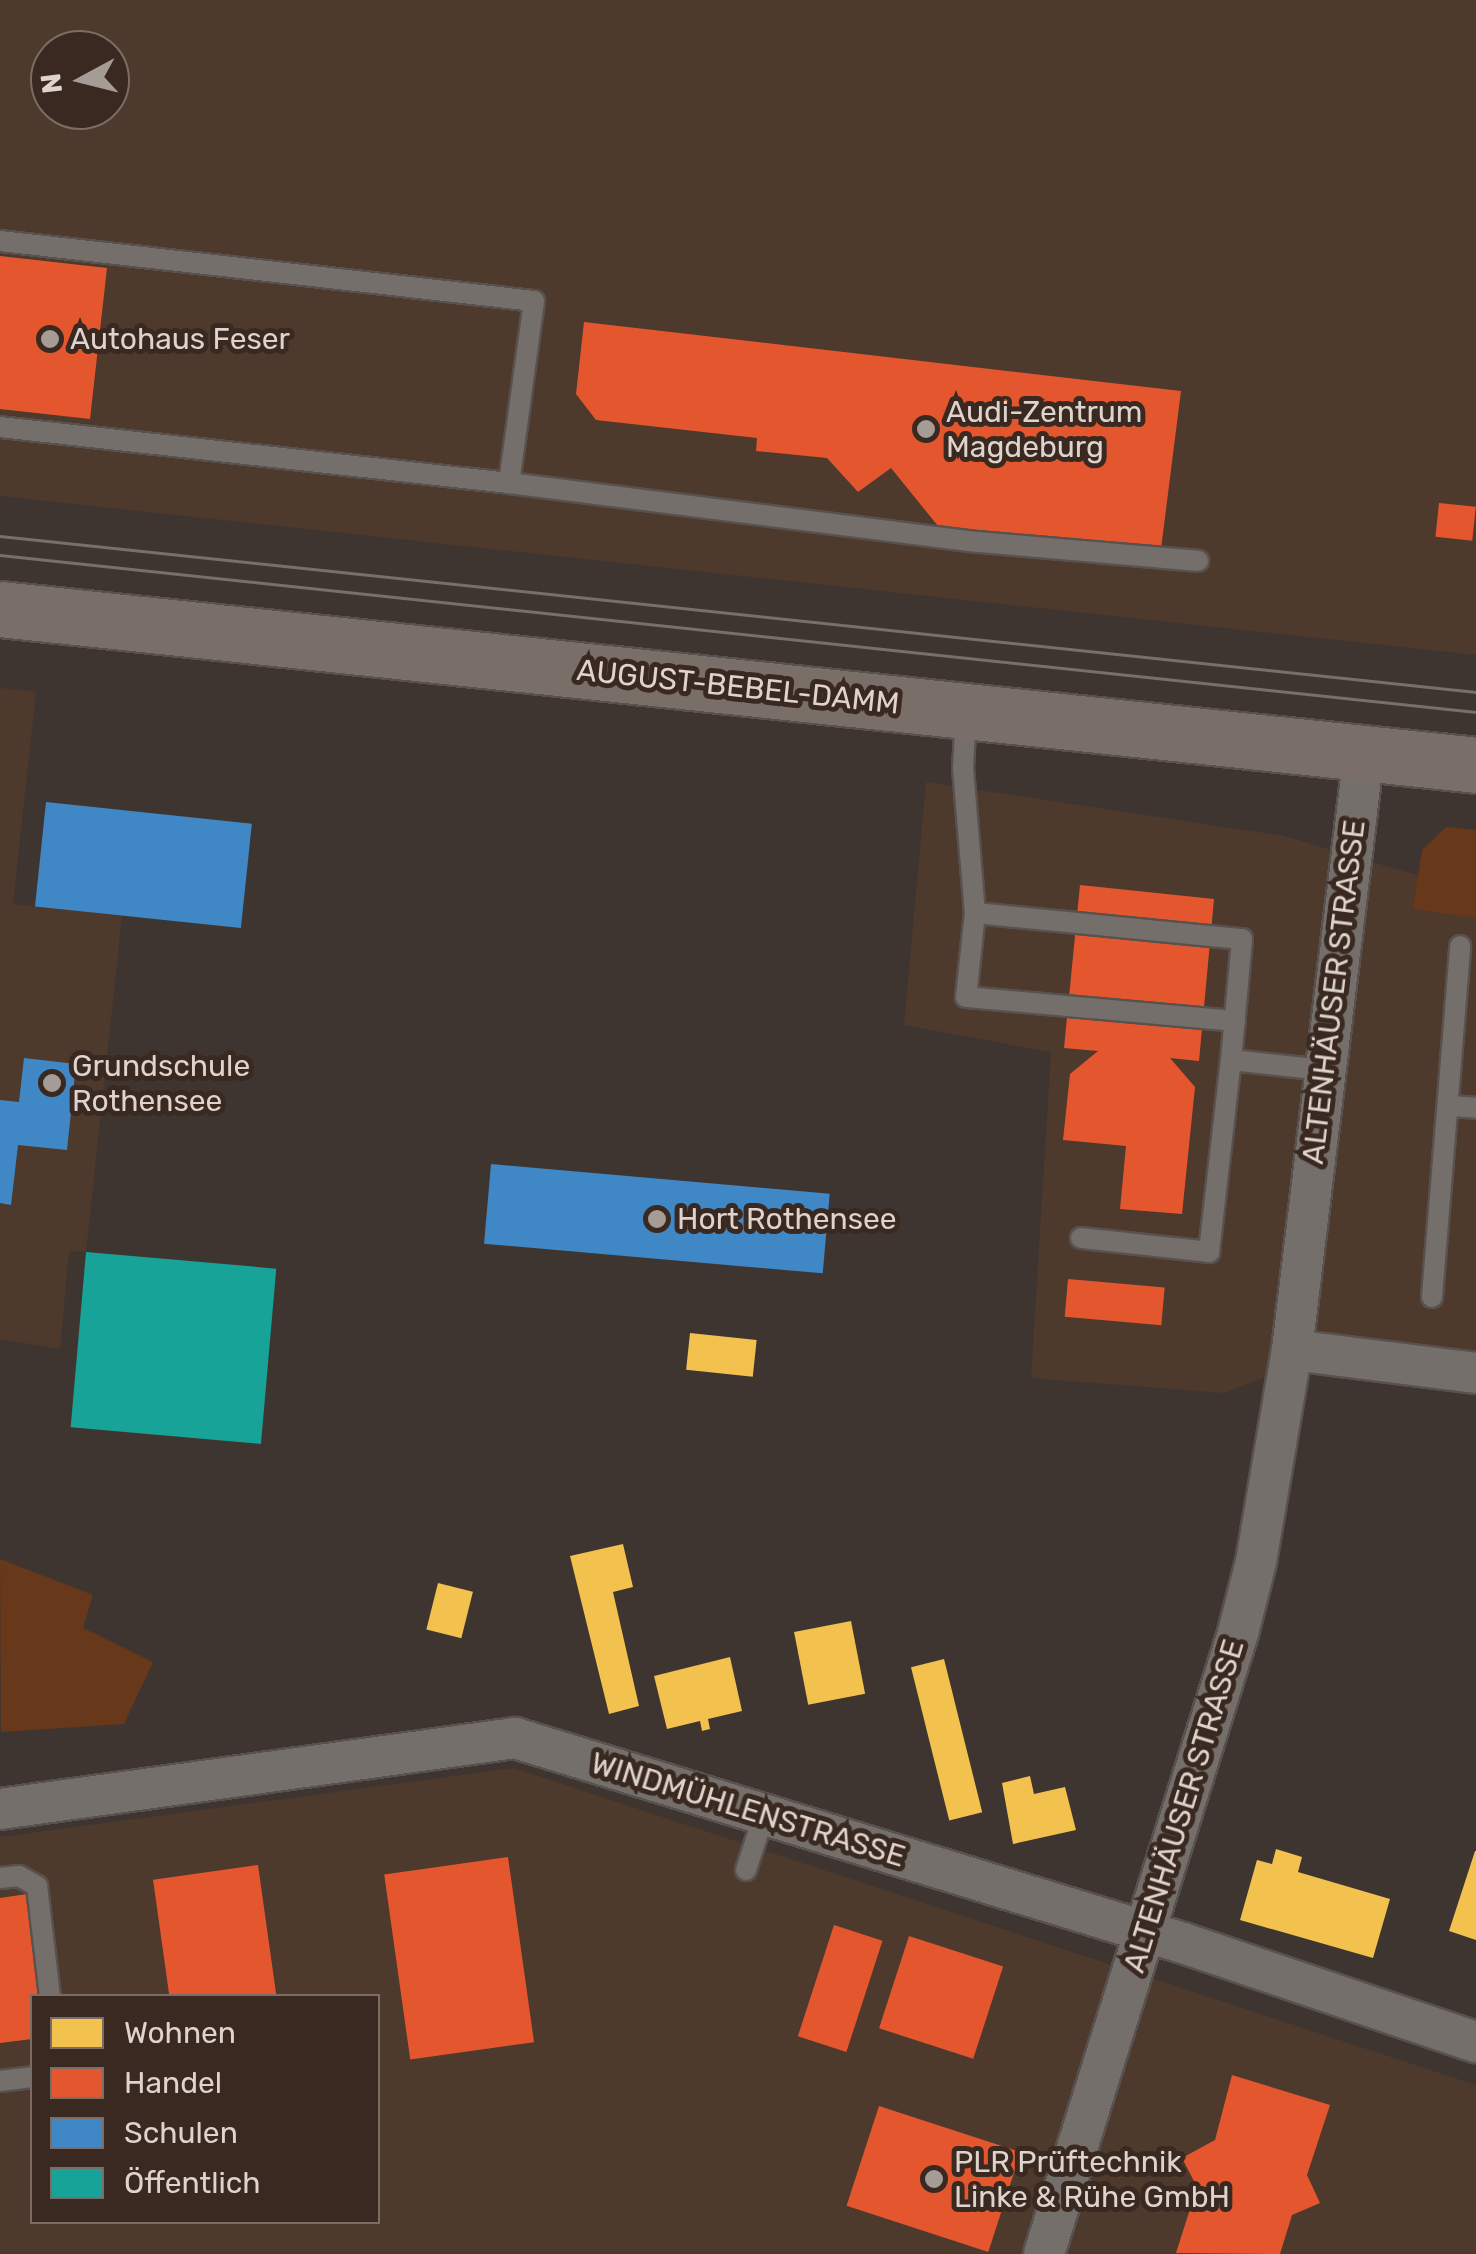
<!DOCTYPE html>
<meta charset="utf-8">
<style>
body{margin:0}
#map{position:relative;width:1476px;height:2254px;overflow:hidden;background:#3e3530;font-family:Rubik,sans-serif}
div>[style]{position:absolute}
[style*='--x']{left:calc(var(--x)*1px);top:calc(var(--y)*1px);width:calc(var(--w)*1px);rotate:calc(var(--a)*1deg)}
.built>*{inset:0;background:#4e392d}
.green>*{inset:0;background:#67381a}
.homes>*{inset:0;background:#f2c14e;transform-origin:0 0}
.shops>*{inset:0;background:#e4572e;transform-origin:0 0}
.schools>*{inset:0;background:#3f88c5;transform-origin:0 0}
.public>*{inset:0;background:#17a398;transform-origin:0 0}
.roads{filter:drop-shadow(2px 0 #59514d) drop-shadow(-2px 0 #59514d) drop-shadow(0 2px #59514d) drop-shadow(0 -2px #59514d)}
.lane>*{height:20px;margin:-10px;padding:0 10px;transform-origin:10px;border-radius:10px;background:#756f6b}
.street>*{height:40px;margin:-20px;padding:0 20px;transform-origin:20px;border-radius:20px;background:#756f6b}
.secondary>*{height:55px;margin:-27.5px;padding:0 27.5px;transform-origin:27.5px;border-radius:27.5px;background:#7a6f68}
.tram>*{height:2.5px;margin:-1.25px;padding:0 1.25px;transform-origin:1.25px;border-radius:1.25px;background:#76706c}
.dots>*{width:28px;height:28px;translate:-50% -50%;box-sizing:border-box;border:5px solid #392920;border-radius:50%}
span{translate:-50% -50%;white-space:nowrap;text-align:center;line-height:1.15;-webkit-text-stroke:10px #392920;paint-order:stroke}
.poi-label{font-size:30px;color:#ded3cd}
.left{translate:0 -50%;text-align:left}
.street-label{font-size:30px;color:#ded3cd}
.legend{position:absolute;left:30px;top:1994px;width:350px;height:230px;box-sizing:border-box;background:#392920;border:2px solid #7b6d65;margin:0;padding:12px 18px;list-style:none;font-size:30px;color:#ded3cd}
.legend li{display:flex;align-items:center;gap:20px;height:50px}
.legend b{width:50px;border:2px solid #7b6d65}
.north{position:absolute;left:30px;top:30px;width:100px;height:100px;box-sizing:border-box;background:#392920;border:2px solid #7b6d65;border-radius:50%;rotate:263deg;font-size:28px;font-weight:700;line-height:40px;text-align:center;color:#ded3cd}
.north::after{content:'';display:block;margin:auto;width:35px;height:45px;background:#a69c96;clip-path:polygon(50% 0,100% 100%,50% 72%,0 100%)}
</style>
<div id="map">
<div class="built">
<div style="clip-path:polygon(evenodd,0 0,1476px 0,1476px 655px,0 496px,0 0,50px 50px,110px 50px,110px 110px,50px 110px,50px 50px)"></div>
<div style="clip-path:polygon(0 688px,36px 692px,13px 904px,122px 916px,86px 1252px,69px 1251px,60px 1349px,0 1339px)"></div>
<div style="clip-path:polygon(926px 782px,1284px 836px,1413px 874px,1476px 880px,1476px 1354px,1365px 1338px,1224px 1393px,1031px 1378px,1051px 1052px,904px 1025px)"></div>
<div style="clip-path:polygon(evenodd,514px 1768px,1476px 2085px,1476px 2254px,0 2254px,0 1837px,514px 1768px,32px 1996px,378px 1996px,378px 2222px,32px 2222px,32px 1996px)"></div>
</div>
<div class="green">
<div style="clip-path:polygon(1446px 827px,1476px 830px,1476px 918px,1413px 909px,1422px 850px)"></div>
<div style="clip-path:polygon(0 1559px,93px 1595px,83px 1628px,153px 1662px,124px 1724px,1px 1732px)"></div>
</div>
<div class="homes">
<div style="left:690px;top:1333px;width:67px;height:37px;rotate:6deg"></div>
<div style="clip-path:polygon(623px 1544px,633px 1587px,613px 1592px,639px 1706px,609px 1714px,570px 1556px)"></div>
<div style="left:438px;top:1583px;width:36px;height:48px;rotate:14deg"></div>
<div style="left:851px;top:1621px;width:74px;height:58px;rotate:79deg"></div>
<div style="clip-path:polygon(730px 1657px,742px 1711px,708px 1719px,710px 1729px,702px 1731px,700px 1721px,667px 1729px,654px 1676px)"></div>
<div style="left:944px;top:1659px;width:158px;height:34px;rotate:76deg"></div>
<div style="clip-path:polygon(1030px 1776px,1034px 1794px,1065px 1787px,1076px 1830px,1013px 1844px,1002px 1783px)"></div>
<div style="clip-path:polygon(1276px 1849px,1302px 1857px,1298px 1872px,1390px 1899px,1373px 1958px,1240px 1920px,1257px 1860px,1272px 1864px)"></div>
<div style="clip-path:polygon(1475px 1851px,1476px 1851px,1476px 1940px,1449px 1931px)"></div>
</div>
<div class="shops">
<div style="clip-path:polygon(0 256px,107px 268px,90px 419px,0 409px)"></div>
<div style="clip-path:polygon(584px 322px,1181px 391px,1161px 549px,938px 526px,891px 468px,858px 492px,827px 458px,756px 451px,757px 438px,596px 420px,576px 394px)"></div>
<div style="left:1439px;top:503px;width:37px;height:34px;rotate:6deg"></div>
<div style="clip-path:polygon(1080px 885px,1214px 899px,1199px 1061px,1170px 1058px,1195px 1087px,1182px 1214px,1120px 1209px,1126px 1146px,1063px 1140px,1070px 1074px,1098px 1051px,1064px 1048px)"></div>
<div style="left:1068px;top:1279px;width:97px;height:38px;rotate:5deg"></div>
<div style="left:508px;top:1857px;width:187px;height:125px;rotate:82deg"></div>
<div style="left:258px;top:1865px;width:132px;height:106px;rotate:82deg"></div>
<div style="clip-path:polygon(27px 1894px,41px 1996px,32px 1996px,32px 2039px,0 2043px,0 1898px)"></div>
<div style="left:834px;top:1925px;width:51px;height:117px;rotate:18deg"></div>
<div style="left:909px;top:1936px;width:99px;height:97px;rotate:18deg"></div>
<div style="clip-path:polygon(1232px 2075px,1330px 2105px,1307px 2175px,1320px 2203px,1292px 2215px,1280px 2254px,1176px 2253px,1197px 2187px,1182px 2158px,1215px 2140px)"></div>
<div style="left:879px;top:2106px;width:149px;height:105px;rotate:18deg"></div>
</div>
<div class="schools">
<div style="left:46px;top:802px;width:207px;height:105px;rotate:6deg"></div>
<div style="clip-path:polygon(24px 1058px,76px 1064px,67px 1150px,18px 1145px,11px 1205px,0 1203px,0 1100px,19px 1102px)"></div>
<div style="left:491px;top:1164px;width:340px;height:80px;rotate:5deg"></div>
</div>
<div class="public">
<div style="left:86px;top:1252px;width:191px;height:176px;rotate:5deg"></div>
</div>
<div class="roads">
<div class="lane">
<div style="--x:0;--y:241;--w:537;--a:6.41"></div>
<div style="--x:534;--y:301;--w:184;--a:97.8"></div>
<div style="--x:0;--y:427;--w:512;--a:6.28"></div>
<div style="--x:509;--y:483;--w:462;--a:7.2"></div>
<div style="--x:967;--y:541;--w:232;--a:4.9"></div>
<div style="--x:966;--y:713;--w:55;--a:93.1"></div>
<div style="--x:963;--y:768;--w:145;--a:85.3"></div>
<div style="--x:975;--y:913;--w:268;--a:5.6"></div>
<div style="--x:1242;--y:939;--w:121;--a:95.2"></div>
<div style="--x:1231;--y:1060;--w:93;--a:6.2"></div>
<div style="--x:975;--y:913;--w:84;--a:96.1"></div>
<div style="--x:966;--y:997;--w:270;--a:5.1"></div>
<div style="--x:1450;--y:1106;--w:26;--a:4"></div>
<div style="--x:1081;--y:1238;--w:129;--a:6.2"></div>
<div style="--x:1209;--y:1252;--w:193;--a:-83.5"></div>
<div style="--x:1432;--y:1297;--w:352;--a:-85.4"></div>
<div style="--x:746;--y:1870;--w:58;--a:-71.9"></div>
<div style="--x:0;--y:1878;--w:19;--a:-6"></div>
<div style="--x:19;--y:1876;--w:21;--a:29"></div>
<div style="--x:37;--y:1886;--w:111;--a:83.3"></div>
<div style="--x:0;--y:2081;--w:32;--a:-7"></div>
</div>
<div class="street">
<div style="--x:1292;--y:1350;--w:185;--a:7.1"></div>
<div style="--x:0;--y:1809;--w:520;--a:-7.85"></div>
<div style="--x:515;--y:1738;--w:699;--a:17.06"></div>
<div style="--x:1183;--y:1943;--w:309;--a:18.7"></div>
<div style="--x:1044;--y:2254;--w:651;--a:-72.65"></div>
<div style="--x:1238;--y:1633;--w:73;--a:-75.8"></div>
<div style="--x:1256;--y:1562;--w:215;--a:-80.4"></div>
<div style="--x:1292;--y:1350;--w:601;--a:-83.12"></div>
</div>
<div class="secondary">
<div style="--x:0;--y:609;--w:1484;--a:6.03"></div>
</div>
</div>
<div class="tram">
<div style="--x:0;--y:536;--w:1484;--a:6.03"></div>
<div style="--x:0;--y:555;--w:1484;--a:6.07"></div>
</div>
<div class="dots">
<div style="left:50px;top:339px;background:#a69c96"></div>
<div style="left:926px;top:429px;background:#a69c96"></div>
<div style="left:52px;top:1083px;background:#a69c96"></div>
<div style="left:657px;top:1219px;background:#a69c96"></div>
<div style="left:934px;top:2179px;background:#a69c96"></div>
</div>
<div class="poi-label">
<span class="left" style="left:70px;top:339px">Autohaus Feser</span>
<span class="left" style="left:946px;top:429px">Audi-Zentrum<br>Magdeburg</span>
<span class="left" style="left:72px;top:1083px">Grundschule<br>Rothensee</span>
<span class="left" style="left:677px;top:1219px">Hort Rothensee</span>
<span class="left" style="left:954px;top:2179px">PLR Prüftechnik<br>Linke &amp; Rühe GmbH</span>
</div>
<div class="street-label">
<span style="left:738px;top:687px;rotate:6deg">AUGUST-BEBEL-DAMM</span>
<span style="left:1334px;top:992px;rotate:-83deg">ALTENHÄUSER STRASSE</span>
<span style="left:1184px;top:1806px;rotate:-73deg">ALTENHÄUSER STRASSE</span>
<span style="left:748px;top:1810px;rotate:17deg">WINDMÜHLENSTRASSE</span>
</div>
<ul class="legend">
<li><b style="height:28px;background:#f2c14e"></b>Wohnen</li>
<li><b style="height:28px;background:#e4572e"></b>Handel</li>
<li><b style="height:28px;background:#3f88c5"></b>Schulen</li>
<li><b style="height:28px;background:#17a398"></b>Öffentlich</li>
</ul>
<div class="north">N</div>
</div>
